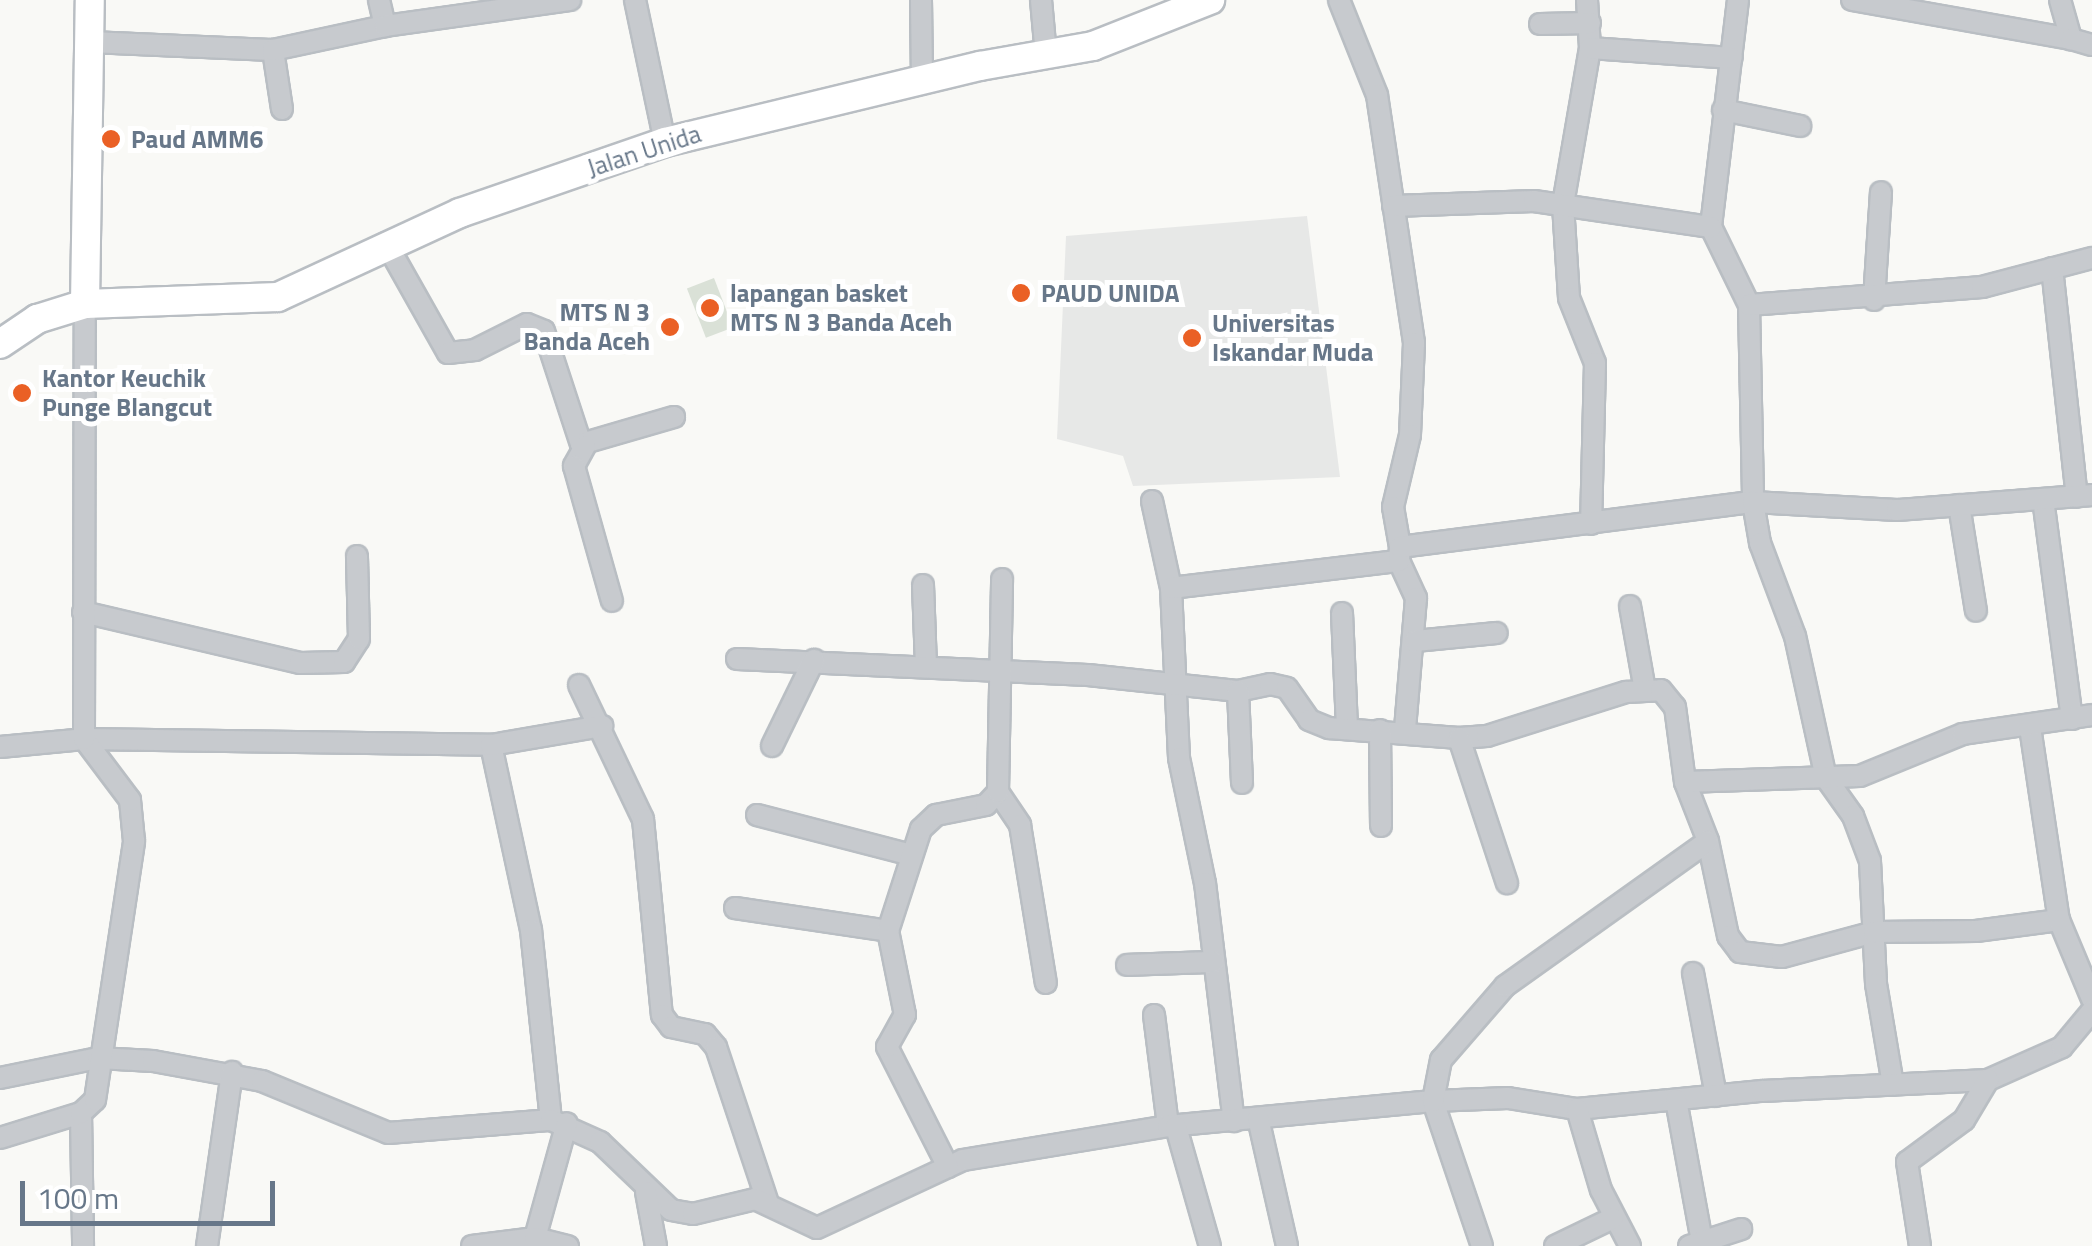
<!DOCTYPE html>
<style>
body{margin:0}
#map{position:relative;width:2092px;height:1246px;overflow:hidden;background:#f9f9f6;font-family:"Titillium Web",sans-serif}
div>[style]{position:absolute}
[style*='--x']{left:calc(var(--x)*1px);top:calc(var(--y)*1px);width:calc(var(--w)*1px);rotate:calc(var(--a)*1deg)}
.built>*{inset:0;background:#e7e8e7}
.green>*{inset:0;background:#dae1d7;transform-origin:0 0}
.roads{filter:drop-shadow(2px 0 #b9bec3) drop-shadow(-2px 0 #b9bec3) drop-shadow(0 2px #b9bec3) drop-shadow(0 -2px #b9bec3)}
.street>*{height:20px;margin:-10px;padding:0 10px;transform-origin:10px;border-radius:10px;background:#c7cace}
.secondary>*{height:28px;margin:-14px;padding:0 14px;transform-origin:14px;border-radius:14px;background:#fff}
.dots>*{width:28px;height:28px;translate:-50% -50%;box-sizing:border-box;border:5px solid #fff;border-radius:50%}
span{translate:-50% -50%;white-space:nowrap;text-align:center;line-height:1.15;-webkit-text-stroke:10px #fff;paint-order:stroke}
.poi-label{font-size:25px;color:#677789;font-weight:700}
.left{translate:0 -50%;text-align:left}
.right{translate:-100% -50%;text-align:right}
.street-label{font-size:25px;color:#677789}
.scale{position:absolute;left:20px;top:1181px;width:255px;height:45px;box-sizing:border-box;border:5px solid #677789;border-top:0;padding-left:12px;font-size:30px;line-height:35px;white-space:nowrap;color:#677789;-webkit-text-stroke:8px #fff;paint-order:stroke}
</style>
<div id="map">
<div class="built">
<div style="clip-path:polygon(1307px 216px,1340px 477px,1133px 486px,1123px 456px,1057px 439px,1066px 236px)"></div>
</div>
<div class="green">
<div style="left:714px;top:278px;width:53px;height:29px;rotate:69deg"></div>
</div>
<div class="roads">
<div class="street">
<div style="--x:379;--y:0;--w:27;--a:77"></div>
<div style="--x:635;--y:0;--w:145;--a:78.1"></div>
<div style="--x:921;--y:0;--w:80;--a:89.3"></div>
<div style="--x:1041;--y:0;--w:55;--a:84.8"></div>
<div style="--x:1339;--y:0;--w:102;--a:68.2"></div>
<div style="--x:1377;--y:95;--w:251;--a:81.5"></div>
<div style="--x:1414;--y:343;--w:92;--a:92.5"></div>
<div style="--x:1410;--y:435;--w:74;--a:103.3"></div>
<div style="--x:1393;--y:507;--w:41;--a:80.1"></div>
<div style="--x:1587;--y:0;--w:48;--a:86.4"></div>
<div style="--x:1590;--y:48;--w:159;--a:99.8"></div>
<div style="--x:1563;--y:205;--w:93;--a:86.3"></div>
<div style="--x:1569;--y:298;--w:70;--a:68.2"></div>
<div style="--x:1595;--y:363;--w:161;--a:91.4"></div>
<div style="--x:1738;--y:0;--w:229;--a:96.8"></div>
<div style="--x:1711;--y:227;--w:87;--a:64"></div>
<div style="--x:1749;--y:305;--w:197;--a:88.8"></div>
<div style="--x:1753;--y:502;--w:42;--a:80.3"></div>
<div style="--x:1760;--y:543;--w:99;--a:69.4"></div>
<div style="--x:1795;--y:636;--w:145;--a:77.7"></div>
<div style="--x:1826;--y:778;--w:47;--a:54.6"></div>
<div style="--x:1853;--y:816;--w:48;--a:69.3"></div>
<div style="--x:1870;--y:861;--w:123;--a:87.2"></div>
<div style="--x:1876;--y:984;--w:102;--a:80.4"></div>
<div style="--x:1852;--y:0;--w:222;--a:10.1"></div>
<div style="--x:2060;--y:0;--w:41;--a:74.2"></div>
<div style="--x:2071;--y:39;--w:22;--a:16"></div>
<div style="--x:1540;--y:24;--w:50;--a:-1.1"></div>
<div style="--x:89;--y:42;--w:184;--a:2.5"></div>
<div style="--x:1590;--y:48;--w:142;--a:4"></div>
<div style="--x:282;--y:109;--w:60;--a:-98.7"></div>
<div style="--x:273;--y:50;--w:115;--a:-12.1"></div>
<div style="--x:385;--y:26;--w:187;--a:-8"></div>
<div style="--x:1723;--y:110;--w:79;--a:11.7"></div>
<div style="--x:1393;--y:206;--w:141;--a:-2"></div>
<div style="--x:1534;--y:201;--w:179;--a:8.4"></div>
<div style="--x:386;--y:243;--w:126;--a:60.6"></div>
<div style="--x:448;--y:353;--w:27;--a:-6"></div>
<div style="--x:475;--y:350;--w:58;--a:-26.6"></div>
<div style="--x:527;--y:324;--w:18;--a:22"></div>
<div style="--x:544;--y:331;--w:119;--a:71.9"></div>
<div style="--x:581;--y:444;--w:97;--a:-16.2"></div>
<div style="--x:2052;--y:268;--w:230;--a:83.8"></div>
<div style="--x:1874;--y:300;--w:108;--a:-86.3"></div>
<div style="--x:1749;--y:305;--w:234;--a:-4.4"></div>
<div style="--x:1982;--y:287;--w:114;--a:-14.8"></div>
<div style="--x:585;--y:446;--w:23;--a:119"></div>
<div style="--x:574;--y:466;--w:140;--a:74.3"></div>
<div style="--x:2043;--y:499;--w:222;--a:82.5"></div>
<div style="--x:1152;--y:501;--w:89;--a:77.7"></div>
<div style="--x:1171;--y:588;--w:170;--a:87.3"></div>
<div style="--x:1179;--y:758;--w:128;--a:78.3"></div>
<div style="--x:1205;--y:883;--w:240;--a:83.1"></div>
<div style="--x:1959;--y:505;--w:107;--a:80.9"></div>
<div style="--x:1399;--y:561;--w:41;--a:65.3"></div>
<div style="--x:1416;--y:598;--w:132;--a:94.8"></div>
<div style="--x:923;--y:585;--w:82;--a:87.9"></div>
<div style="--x:1171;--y:588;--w:230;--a:-6.8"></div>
<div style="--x:1399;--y:561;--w:14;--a:-86"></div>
<div style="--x:1400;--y:547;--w:356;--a:-7.3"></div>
<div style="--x:1753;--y:502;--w:144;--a:3.2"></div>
<div style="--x:1897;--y:510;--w:196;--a:-4.4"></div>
<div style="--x:1630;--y:606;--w:85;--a:79.9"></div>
<div style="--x:83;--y:612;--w:223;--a:13.2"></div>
<div style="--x:300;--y:663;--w:44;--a:-1.3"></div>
<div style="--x:344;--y:662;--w:27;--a:-57"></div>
<div style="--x:359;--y:639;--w:83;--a:-91.4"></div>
<div style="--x:1342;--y:613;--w:116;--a:87.5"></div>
<div style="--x:1415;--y:641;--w:82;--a:-5.6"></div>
<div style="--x:737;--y:659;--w:351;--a:2.6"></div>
<div style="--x:1088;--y:675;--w:151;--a:6.1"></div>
<div style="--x:1238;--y:691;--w:33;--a:-12"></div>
<div style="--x:1270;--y:684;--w:17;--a:13"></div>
<div style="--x:1287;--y:688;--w:39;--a:55"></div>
<div style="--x:1309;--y:720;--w:22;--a:22"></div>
<div style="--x:1329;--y:728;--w:130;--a:4.4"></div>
<div style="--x:1459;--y:738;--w:28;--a:-4"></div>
<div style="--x:1487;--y:736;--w:146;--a:-17.6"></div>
<div style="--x:1626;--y:692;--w:35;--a:-3"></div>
<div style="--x:1661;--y:690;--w:22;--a:51"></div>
<div style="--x:1675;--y:707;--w:76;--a:82.4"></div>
<div style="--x:1685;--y:782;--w:63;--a:68.7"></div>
<div style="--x:1708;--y:841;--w:97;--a:78.1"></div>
<div style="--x:1728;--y:936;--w:20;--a:53"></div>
<div style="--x:1740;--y:952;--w:42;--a:6.8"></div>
<div style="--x:1782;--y:957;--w:95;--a:-15.2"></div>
<div style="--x:1874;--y:932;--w:102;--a:-0.6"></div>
<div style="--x:1976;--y:931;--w:84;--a:-7.5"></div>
<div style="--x:579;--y:685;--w:148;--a:64.5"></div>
<div style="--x:643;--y:819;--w:197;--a:84.5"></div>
<div style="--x:662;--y:1015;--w:15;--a:53"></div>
<div style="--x:671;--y:1027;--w:35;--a:12"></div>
<div style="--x:705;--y:1034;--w:17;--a:50"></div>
<div style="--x:716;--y:1047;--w:164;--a:71.6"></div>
<div style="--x:1238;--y:691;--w:92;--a:87.5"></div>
<div style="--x:2030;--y:727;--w:195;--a:81.5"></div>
<div style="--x:2059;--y:920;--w:86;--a:67.3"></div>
<div style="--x:1380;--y:730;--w:96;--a:89.4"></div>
<div style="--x:1459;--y:738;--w:153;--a:71.7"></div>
<div style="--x:491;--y:745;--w:189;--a:77.8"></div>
<div style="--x:531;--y:930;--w:191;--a:84"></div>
<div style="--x:772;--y:746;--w:96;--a:-64"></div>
<div style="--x:0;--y:747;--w:84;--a:-5.4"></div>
<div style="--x:84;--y:739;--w:407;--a:0.8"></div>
<div style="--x:491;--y:745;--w:113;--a:-9.7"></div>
<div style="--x:1685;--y:782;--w:175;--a:-2"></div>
<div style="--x:1860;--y:776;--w:111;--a:-22.2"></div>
<div style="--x:1963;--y:734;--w:130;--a:-8.4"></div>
<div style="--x:998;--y:792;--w:40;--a:56"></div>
<div style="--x:1020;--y:825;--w:160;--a:80.7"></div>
<div style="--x:757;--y:815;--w:156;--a:14.5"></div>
<div style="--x:735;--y:908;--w:155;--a:8.5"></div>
<div style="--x:1127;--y:965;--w:87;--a:-2"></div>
<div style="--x:1693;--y:973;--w:125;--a:79.4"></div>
<div style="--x:1154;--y:1015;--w:112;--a:82.8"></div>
<div style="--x:0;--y:1078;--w:100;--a:-11.5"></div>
<div style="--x:98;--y:1058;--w:55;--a:3.1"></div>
<div style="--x:153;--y:1061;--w:111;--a:10.4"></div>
<div style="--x:262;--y:1081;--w:136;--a:22.4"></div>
<div style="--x:388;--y:1133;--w:164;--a:-4.6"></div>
<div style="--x:551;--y:1120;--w:54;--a:24.2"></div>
<div style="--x:600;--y:1142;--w:98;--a:43.8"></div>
<div style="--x:671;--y:1210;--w:22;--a:10"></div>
<div style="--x:693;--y:1214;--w:64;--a:-13.6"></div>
<div style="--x:755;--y:1199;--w:68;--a:25.1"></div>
<div style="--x:817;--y:1228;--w:161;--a:-25"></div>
<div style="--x:963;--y:1160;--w:208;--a:-9.4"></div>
<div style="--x:1168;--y:1126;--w:266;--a:-5.4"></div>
<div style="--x:1433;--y:1101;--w:75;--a:-2.3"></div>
<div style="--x:1508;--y:1098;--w:70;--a:9.1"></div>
<div style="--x:1577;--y:1109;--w:186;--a:-5.6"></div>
<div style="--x:1762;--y:1091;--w:226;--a:-2.8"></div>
<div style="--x:1988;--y:1080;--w:81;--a:-24"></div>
<div style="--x:2062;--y:1047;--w:47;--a:-50.2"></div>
<div style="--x:1676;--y:1100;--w:144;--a:79.6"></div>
<div style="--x:1577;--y:1109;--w:84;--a:73.5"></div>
<div style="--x:1601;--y:1190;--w:63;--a:62.6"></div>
<div style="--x:81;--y:1113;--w:133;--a:89.1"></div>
<div style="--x:1258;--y:1118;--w:131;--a:77.2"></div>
<div style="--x:1176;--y:1127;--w:124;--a:74.1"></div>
<div style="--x:0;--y:1138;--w:85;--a:-17.2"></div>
<div style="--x:81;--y:1113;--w:19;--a:-43"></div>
<div style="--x:95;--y:1100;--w:262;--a:-81.4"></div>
<div style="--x:134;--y:841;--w:41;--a:-95.6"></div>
<div style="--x:130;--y:800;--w:76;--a:-127"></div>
<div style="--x:84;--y:739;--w:435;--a:-89.9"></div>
<div style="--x:948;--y:1167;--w:135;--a:-116.9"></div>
<div style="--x:887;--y:1047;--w:37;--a:-61"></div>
<div style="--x:905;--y:1015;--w:86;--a:-101.4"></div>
<div style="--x:888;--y:931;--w:107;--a:-72.1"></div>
<div style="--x:921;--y:829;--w:21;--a:-43"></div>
<div style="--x:936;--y:815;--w:51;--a:-11.3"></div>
<div style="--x:986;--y:805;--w:18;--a:-47"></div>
<div style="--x:998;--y:792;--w:213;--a:-88.9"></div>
<div style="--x:646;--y:1192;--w:55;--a:79.5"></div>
<div style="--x:535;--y:1238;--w:119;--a:-74.5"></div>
<div style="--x:207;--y:1246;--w:176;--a:-81.8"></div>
<div style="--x:472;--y:1246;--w:64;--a:-7.2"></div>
<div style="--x:535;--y:1238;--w:34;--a:14"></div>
<div style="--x:1482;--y:1246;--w:153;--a:-108.7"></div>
<div style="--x:1433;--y:1101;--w:42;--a:-79"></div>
<div style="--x:1441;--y:1060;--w:98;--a:-49.1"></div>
<div style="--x:1505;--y:986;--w:249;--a:-35.5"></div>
<div style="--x:1555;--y:1246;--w:64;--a:-25.8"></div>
<div style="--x:1689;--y:1246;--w:55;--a:-18.1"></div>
<div style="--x:1920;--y:1246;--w:85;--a:-98.8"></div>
<div style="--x:1907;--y:1162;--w:71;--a:-36.4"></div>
<div style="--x:1964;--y:1120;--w:47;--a:-59"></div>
</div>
<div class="secondary">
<div style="--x:85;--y:304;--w:304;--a:-89.1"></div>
<div style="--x:0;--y:344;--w:45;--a:-34"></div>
<div style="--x:37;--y:319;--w:50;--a:-17.4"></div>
<div style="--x:85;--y:304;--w:193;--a:-2.1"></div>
<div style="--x:278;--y:297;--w:200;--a:-24.8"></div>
<div style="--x:460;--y:213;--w:217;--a:-19.1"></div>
<div style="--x:665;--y:142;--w:324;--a:-13.6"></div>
<div style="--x:980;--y:66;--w:115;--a:-10"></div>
<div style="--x:1093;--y:46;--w:126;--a:-21.5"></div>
</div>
</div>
<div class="dots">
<div style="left:111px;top:139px;background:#ea6025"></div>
<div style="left:1021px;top:293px;background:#ea6025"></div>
<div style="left:710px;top:308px;background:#ea6025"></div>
<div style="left:670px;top:327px;background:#ea6025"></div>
<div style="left:1192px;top:338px;background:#ea6025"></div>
<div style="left:22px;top:393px;background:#ea6025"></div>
</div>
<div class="poi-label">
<span class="left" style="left:131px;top:139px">Paud AMM6</span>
<span class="left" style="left:1041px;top:293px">PAUD UNIDA</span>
<span class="left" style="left:730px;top:308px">lapangan basket<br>MTS N 3 Banda Aceh</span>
<span class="right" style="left:650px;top:327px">MTS N 3<br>Banda Aceh</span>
<span class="left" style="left:1212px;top:338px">Universitas<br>Iskandar Muda</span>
<span class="left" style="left:42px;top:393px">Kantor Keuchik<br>Punge Blangcut</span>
</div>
<div class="street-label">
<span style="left:644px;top:151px;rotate:-18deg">Jalan Unida</span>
</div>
<div class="scale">100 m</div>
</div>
